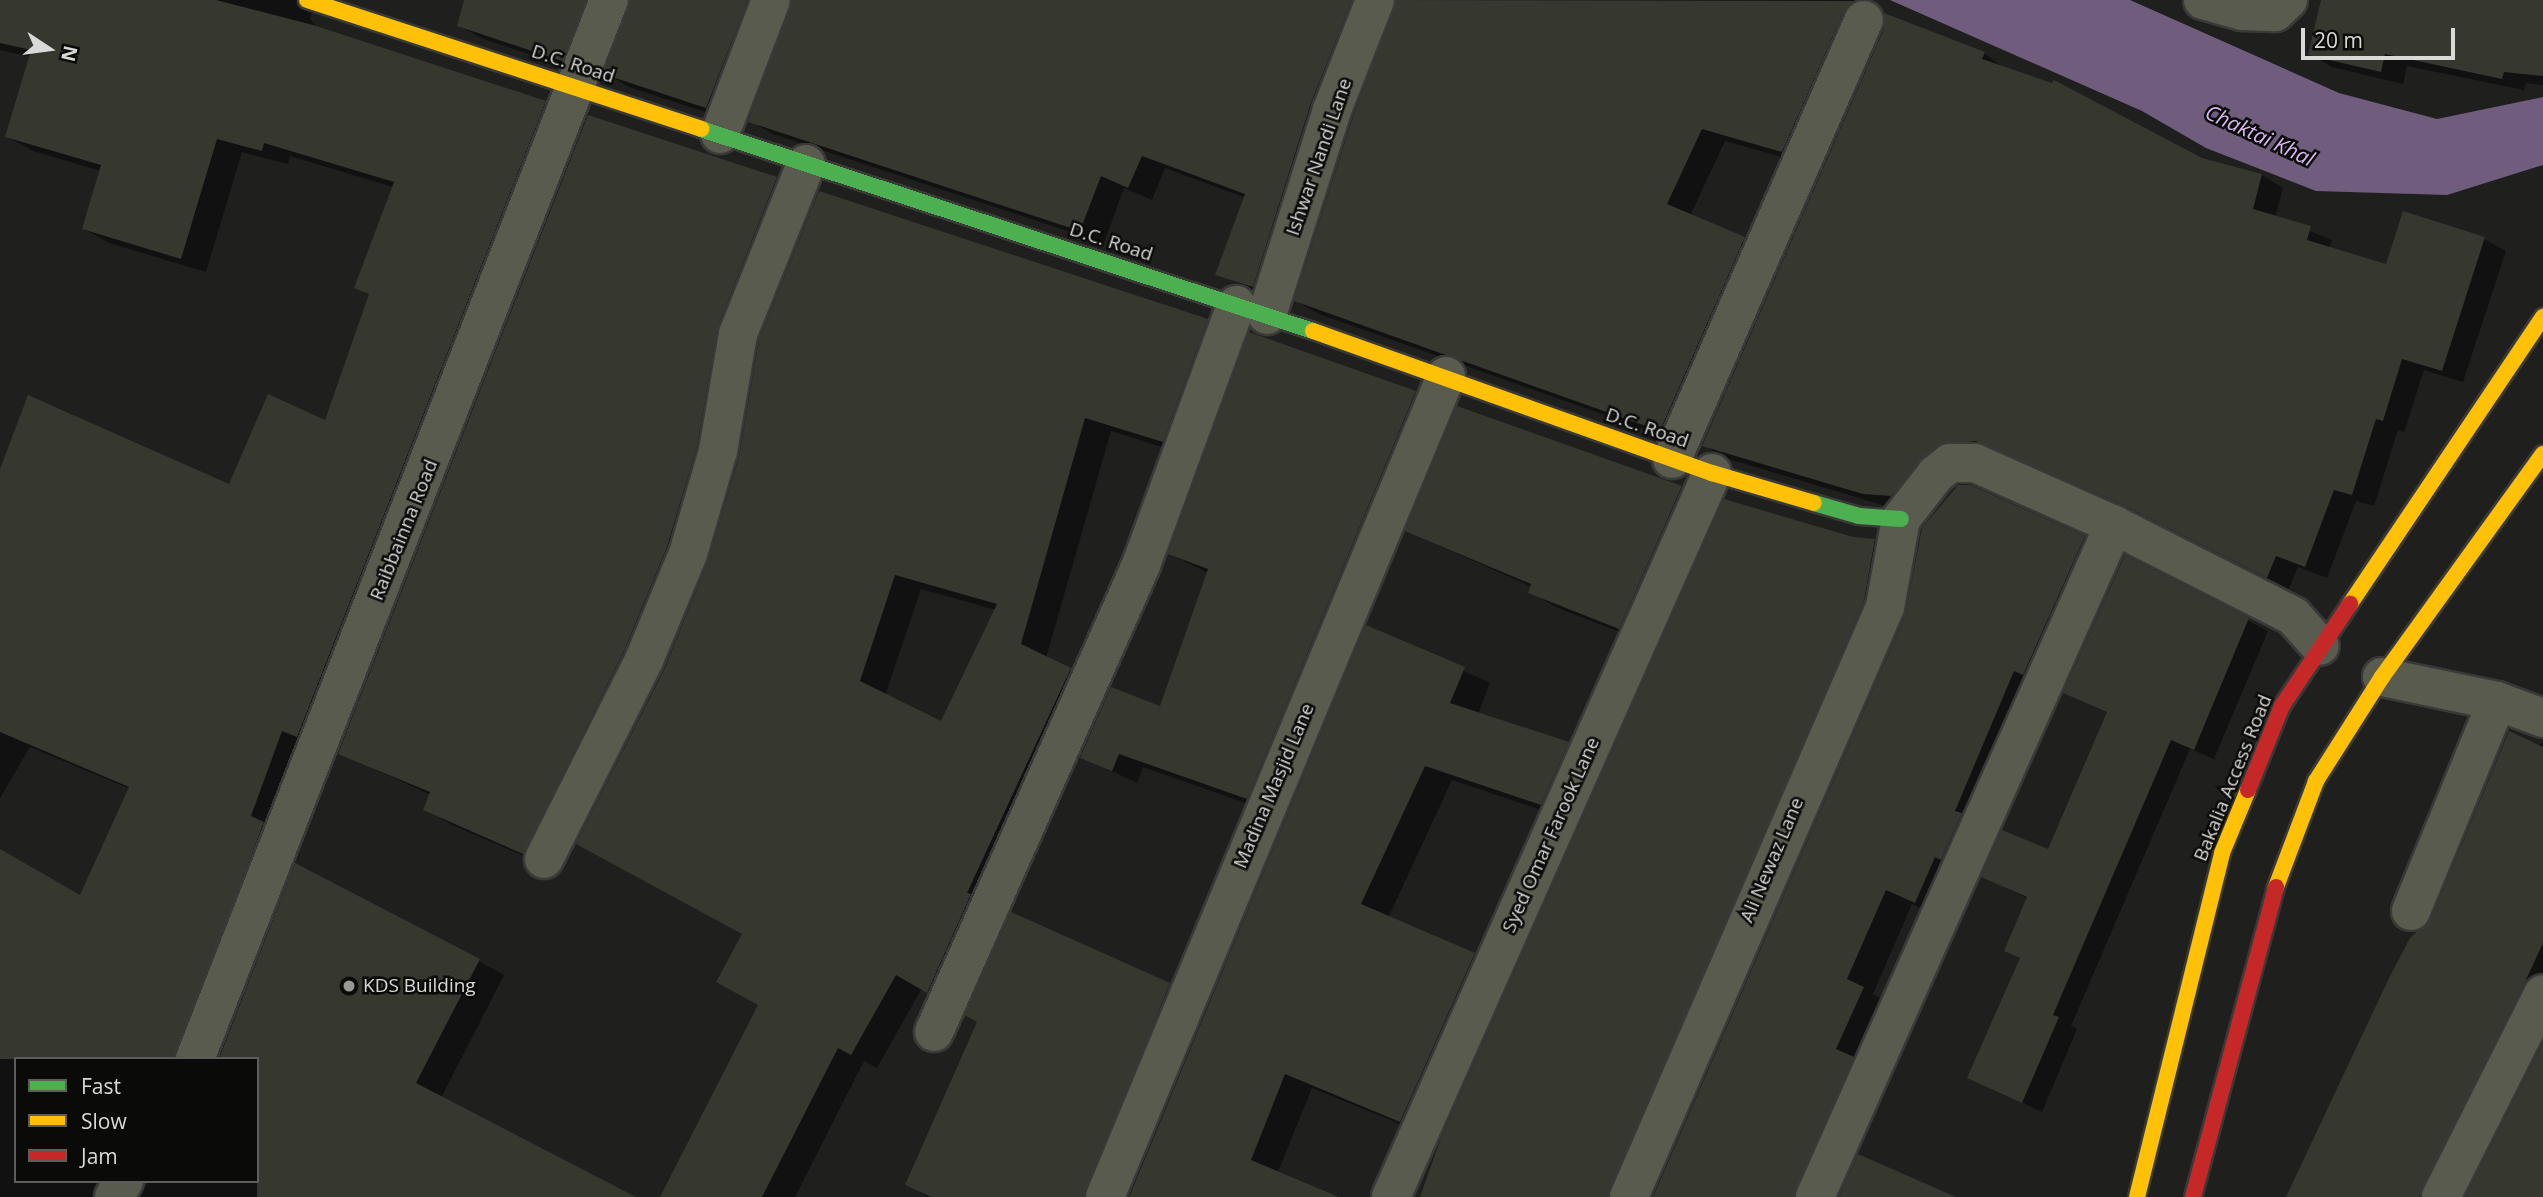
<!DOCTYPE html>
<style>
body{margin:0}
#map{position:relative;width:2543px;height:1197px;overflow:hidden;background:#1f201e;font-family:"Open Sans",sans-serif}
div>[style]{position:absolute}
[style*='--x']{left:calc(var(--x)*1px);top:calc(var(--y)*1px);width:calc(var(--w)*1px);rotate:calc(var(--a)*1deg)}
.water>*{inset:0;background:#705d7e}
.shadow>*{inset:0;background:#0007}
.building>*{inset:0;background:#36372f}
.roads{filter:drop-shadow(2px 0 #393a38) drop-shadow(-2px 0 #393a38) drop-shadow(0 2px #393a38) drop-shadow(0 -2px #393a38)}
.street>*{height:38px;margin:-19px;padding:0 19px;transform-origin:19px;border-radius:19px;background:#595b4e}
.fast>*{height:16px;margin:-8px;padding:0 8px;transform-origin:8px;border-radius:8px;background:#4caf50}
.slow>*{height:16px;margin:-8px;padding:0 8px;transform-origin:8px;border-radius:8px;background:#ffc107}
.jam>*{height:16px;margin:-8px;padding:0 8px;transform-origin:8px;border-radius:8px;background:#c62828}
.dots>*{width:19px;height:19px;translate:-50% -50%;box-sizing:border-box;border:4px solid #0a0a09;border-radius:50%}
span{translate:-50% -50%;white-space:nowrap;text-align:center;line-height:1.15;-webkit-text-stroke:5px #0a0a09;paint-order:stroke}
.street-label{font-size:19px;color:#d9dad7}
.poi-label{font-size:19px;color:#d9dad7}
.left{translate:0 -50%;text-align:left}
.water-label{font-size:21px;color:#d9b6f4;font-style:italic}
.legend{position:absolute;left:14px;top:1057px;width:245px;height:126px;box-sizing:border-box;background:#0a0a09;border:2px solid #5d5d5b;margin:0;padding:9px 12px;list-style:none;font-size:21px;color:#d9dad7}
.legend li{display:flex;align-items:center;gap:14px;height:35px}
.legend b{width:35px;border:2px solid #5d5d5b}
.north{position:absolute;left:14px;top:14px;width:70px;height:70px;-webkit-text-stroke:5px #0a0a09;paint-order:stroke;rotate:103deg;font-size:19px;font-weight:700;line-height:28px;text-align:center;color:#d9dad7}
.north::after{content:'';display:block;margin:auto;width:24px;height:32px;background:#d9dad7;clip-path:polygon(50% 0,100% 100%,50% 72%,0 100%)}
.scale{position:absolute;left:2301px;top:28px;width:154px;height:32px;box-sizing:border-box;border:4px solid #d9dad7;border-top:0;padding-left:9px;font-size:21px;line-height:24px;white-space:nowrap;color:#d9dad7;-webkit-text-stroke:5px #0a0a09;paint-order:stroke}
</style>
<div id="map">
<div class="water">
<div style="clip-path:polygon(1890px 0,2130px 0,2339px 93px,2437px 119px,2543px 97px,2543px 165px,2447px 195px,2316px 191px,2206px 148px,2142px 111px)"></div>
</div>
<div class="shadow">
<div style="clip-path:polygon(0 0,316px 0,310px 19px,318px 28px,545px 103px,570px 117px,202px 1059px,16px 1059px,16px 1181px,135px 1181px,123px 1197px,0 1197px,0 851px,81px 897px,130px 789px,30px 747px,0 798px,0 471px,230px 487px,326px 422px,370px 295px,357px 288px,393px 187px,290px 156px,288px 164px,242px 152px,206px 272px,109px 243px,84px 229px,101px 171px,33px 151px,7px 137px,31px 57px,0 50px)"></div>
<div style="clip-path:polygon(465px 0,616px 0,585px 73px,481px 38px,458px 25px)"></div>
<div style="clip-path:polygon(630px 0,778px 0,730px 120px,629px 87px,606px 73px)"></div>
<div style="clip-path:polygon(792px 0,1382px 0,1276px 299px,1217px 274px,1246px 198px,1165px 168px,1152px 200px,1124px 188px,1104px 243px,773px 134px,750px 121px)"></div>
<div style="clip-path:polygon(1396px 0,1865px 0,1806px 164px,1725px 141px,1690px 216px,1767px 252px,1684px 443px,1319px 314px,1296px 301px,1397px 8px)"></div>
<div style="clip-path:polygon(2323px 0,2543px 0,2543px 85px,2526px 83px,2524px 90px,2407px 66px,2403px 84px,2332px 67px,2310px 54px)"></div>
<div style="clip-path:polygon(1984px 53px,2004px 68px,2201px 159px,2262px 175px,2283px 188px,2275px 217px,2332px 240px,2329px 248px,2387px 266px,2484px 239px,2506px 251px,2463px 382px,2424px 370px,2404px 432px,2398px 430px,2374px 506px,2356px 501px,2327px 578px,2298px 567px,2289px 589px,2147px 517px,1999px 453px,1886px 506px,1725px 458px,1704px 445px)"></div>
<div style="clip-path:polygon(589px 117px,776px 179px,802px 193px,743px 341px,722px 461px,549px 867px,450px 824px,425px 809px,431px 795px,340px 753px)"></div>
<div style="clip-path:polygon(evenodd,1207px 320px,1232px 335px,1188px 455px,1111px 431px,1046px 658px,1095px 685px,953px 1006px,922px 988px,877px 1068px,864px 1061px,795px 1197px,662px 1197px,760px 1005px,744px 934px,665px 671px,1207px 320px,921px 589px,996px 610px,942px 723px,885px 696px,921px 589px)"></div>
<div style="clip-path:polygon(1250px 334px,1415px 393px,1439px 407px,1271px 812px,1143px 767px,1137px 783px,1082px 757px,1161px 709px,1208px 573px,1170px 554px)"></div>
<div style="clip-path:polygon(1458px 408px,1682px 487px,1710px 504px,1648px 643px,1558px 608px,1530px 592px,1532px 587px,1407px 531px)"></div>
<div style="clip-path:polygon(1970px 487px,2111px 553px,1942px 917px,1912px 904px,1873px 994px,1889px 1003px,1824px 1197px,1651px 1197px,1907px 616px,1923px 529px,1953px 491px)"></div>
<div style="clip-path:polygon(1853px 539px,1875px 541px,1901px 556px,1638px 1197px,1421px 1197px)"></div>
<div style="clip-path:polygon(2125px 557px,2268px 631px,2214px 759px,2190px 749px,2071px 1026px,2077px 1029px,2042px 1112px,1970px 1078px,2021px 959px,2006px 950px,2028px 899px,1984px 876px,2049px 852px,2108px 713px,2066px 692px)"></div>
<div style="clip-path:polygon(1367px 627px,1490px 683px,1478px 714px,1568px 744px,1594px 759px,1568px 819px,1452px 780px,1388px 918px,1501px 969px,1427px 1135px,1312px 1088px,1278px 1172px,1339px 1197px,1127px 1197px)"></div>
<div style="clip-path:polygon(2543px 743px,2543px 1000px,2444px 1197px,2288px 1197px,2433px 920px,2536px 746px)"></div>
<div style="clip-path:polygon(1012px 915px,1196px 1000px,1114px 1197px,928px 1197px,907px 1185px,979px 1021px)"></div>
<div style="clip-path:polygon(479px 961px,504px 975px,441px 1098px,633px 1197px,140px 1197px,148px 1181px,257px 1181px)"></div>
</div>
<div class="building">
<div style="clip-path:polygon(0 0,216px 0,313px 25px,546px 101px,297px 737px,282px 731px,251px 816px,264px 822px,174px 1059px,0 1059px,0 849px,80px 895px,129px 787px,0 732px,0 469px,28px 395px,229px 484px,268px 394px,325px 420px,369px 294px,354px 288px,394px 182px,264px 143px,262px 151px,217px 139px,181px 259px,82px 229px,101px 165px,5px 137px,31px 50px,0 43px)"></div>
<div style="clip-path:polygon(464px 0,586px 0,562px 61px,457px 26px)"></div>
<div style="clip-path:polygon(630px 0,748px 0,706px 108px,603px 74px)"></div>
<div style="clip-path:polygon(792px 0,1352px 0,1311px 103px,1253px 287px,1215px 275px,1245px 194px,1142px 156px,1128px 188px,1101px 176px,1080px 231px,748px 122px)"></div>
<div style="clip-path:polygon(1396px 0,1854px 1px,1844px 11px,1782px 152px,1702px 129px,1667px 204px,1745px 237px,1660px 431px,1294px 301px,1353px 117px)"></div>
<div style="clip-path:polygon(2321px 0,2543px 0,2543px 76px,2504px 72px,2502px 79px,2385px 54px,2381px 72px,2308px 55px)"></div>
<div style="clip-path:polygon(1884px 13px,1985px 52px,1982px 59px,2052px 83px,2054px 80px,2202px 158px,2262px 174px,2253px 209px,2311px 226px,2307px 240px,2386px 264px,2403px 211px,2485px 237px,2442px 371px,2402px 359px,2383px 421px,2376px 419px,2352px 495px,2334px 490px,2305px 567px,2276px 556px,2267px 578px,2123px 505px,1976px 441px,1936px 446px,1891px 496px,1863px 494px,1702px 446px,1884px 29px)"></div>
<div style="clip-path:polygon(588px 115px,777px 177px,718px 326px,697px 446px,667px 547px,624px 651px,523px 854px,423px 810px,430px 792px,338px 754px)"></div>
<div style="clip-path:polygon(evenodd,819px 191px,1208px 319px,1163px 442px,1085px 418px,1021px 644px,1071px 668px,967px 893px,971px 894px,927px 993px,896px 975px,851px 1055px,838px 1048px,762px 1197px,660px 1197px,758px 1005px,716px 982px,742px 934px,576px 844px,664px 670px,708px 562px,739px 457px,759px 340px,819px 191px,895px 575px,997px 604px,941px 721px,860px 681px,895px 575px)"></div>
<div style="clip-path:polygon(1249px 332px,1416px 391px,1247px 799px,1119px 754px,1112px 771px,1080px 758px,1111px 687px,1160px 706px,1208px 569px,1168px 554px)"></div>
<div style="clip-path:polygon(1457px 406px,1682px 486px,1619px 629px,1528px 593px,1531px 584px,1405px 531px)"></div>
<div style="clip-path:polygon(1958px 485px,1970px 485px,2085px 536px,2023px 675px,2014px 671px,1955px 811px,1962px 813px,1941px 860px,1935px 857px,1915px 903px,1886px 890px,1847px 979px,1864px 987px,1836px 1049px,1854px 1057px,1794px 1197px,1653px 1197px,1905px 616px,1922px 528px)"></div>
<div style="clip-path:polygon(1724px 499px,1853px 537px,1875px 539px,1864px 601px,1608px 1197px,1420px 1197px,1441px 1138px)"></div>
<div style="clip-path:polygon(2125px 555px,2249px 618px,2194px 750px,2171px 740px,2053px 1015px,2059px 1017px,2022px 1103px,1967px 1078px,2020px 958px,2004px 951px,2027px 897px,1981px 877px,2002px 830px,2048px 849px,2107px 712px,2063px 693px)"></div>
<div style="clip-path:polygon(1366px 625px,1465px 667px,1450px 703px,1569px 742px,1541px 805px,1425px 766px,1361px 904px,1475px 953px,1400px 1122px,1285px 1074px,1251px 1160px,1339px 1197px,1129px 1197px)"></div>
<div style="clip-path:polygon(2509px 731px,2543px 747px,2543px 943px,2524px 984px,2419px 1197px,2286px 1197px,2390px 976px,2410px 938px,2431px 919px)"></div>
<div style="clip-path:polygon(295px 863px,480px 959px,416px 1083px,636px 1197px,257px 1197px,257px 1059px,219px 1059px)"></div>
<div style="clip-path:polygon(1011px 912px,1170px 983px,1084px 1197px,931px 1197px,905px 1185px,977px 1022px,965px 1015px)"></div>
<div style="clip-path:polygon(2543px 1043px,2543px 1197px,2465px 1197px)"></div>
<div style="clip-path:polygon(1858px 1154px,1956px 1197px,1839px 1197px)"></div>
</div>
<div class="roads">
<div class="street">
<div style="--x:2203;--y:0;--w:41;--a:15.8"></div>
<div style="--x:2242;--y:11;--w:33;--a:2"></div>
<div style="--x:2275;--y:12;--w:18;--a:-43"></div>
<div style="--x:720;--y:134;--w:143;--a:-69.2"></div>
<div style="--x:1267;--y:315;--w:215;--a:-72.4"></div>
<div style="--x:1332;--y:110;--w:118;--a:-68.6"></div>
<div style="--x:1672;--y:459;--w:479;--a:-66.4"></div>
<div style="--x:2382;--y:677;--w:117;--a:11.8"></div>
<div style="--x:2497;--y:701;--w:49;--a:20.3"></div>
<div style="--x:544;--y:859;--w:223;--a:-63.3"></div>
<div style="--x:644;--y:660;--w:115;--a:-67.5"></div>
<div style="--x:688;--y:554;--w:107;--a:-73.8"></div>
<div style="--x:718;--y:451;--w:119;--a:-80.3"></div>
<div style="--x:738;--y:334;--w:183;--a:-68.2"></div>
<div style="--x:2411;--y:911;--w:227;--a:-67.7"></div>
<div style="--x:934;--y:1032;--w:511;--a:-66.09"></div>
<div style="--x:1141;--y:565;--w:277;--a:-69.9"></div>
<div style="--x:195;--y:1059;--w:1137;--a:-68.65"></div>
<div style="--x:114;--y:1197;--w:19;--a:-58"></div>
<div style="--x:1105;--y:1197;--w:889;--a:-67.44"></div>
<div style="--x:1391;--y:1197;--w:792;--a:-66.09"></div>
<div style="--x:1629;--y:1197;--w:643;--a:-66.54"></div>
<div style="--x:1885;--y:607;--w:89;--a:-79.7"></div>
<div style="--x:1901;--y:519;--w:57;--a:-52.1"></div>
<div style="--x:1936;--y:474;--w:18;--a:-38"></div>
<div style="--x:1950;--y:463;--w:25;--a:0"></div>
<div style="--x:1975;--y:463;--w:152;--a:24"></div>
<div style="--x:2114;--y:525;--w:201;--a:26.9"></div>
<div style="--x:2293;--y:616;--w:40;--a:48"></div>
<div style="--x:1815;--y:1197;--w:736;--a:-66.01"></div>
<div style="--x:2441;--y:1197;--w:227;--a:-63.3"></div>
</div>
<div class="fast">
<div style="--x:701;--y:129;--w:644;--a:18.27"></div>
<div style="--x:1814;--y:503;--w:47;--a:16.1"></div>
<div style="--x:1859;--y:516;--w:42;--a:4.1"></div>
</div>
<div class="slow">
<div style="--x:307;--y:0;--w:415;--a:18.1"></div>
<div style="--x:1313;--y:331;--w:424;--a:19.6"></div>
<div style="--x:1712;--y:473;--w:106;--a:16.4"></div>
<div style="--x:2350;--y:604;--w:346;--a:-56.1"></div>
<div style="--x:2276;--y:887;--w:113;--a:-69.3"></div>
<div style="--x:2316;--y:781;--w:123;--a:-57.6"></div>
<div style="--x:2382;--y:677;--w:275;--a:-54.2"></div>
<div style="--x:2137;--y:1197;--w:354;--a:-76.1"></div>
<div style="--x:2222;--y:853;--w:68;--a:-67.6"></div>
</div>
<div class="jam">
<div style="--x:2248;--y:790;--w:91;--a:-68"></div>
<div style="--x:2282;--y:706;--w:123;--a:-56.3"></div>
<div style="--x:2193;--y:1197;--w:321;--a:-75"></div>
</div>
</div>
<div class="dots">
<div style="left:349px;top:986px;background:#989996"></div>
</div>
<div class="street-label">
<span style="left:573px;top:64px;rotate:18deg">D.C. Road</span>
<span style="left:1319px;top:157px;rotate:-71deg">Ishwar Nandi Lane</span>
<span style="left:1111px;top:242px;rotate:18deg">D.C. Road</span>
<span style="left:1647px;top:428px;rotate:19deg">D.C. Road</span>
<span style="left:404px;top:530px;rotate:-68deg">Raibbainna Road</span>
<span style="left:2233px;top:778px;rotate:-68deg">Bakalia Access Road</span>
<span style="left:1274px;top:786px;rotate:-67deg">Madina Masjid Lane</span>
<span style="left:1551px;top:835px;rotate:-66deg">Syed Omar Farook Lane</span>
<span style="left:1772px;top:860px;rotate:-67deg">Ali Newaz Lane</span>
</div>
<div class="poi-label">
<span class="left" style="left:363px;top:986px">KDS Building</span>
</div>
<div class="water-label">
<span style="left:2260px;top:135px;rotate:25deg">Chaktai Khal</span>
</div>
<ul class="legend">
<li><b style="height:9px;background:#4caf50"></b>Fast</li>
<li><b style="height:9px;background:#ffc107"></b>Slow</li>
<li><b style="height:9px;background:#c62828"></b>Jam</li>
</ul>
<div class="north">N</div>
<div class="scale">20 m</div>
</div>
